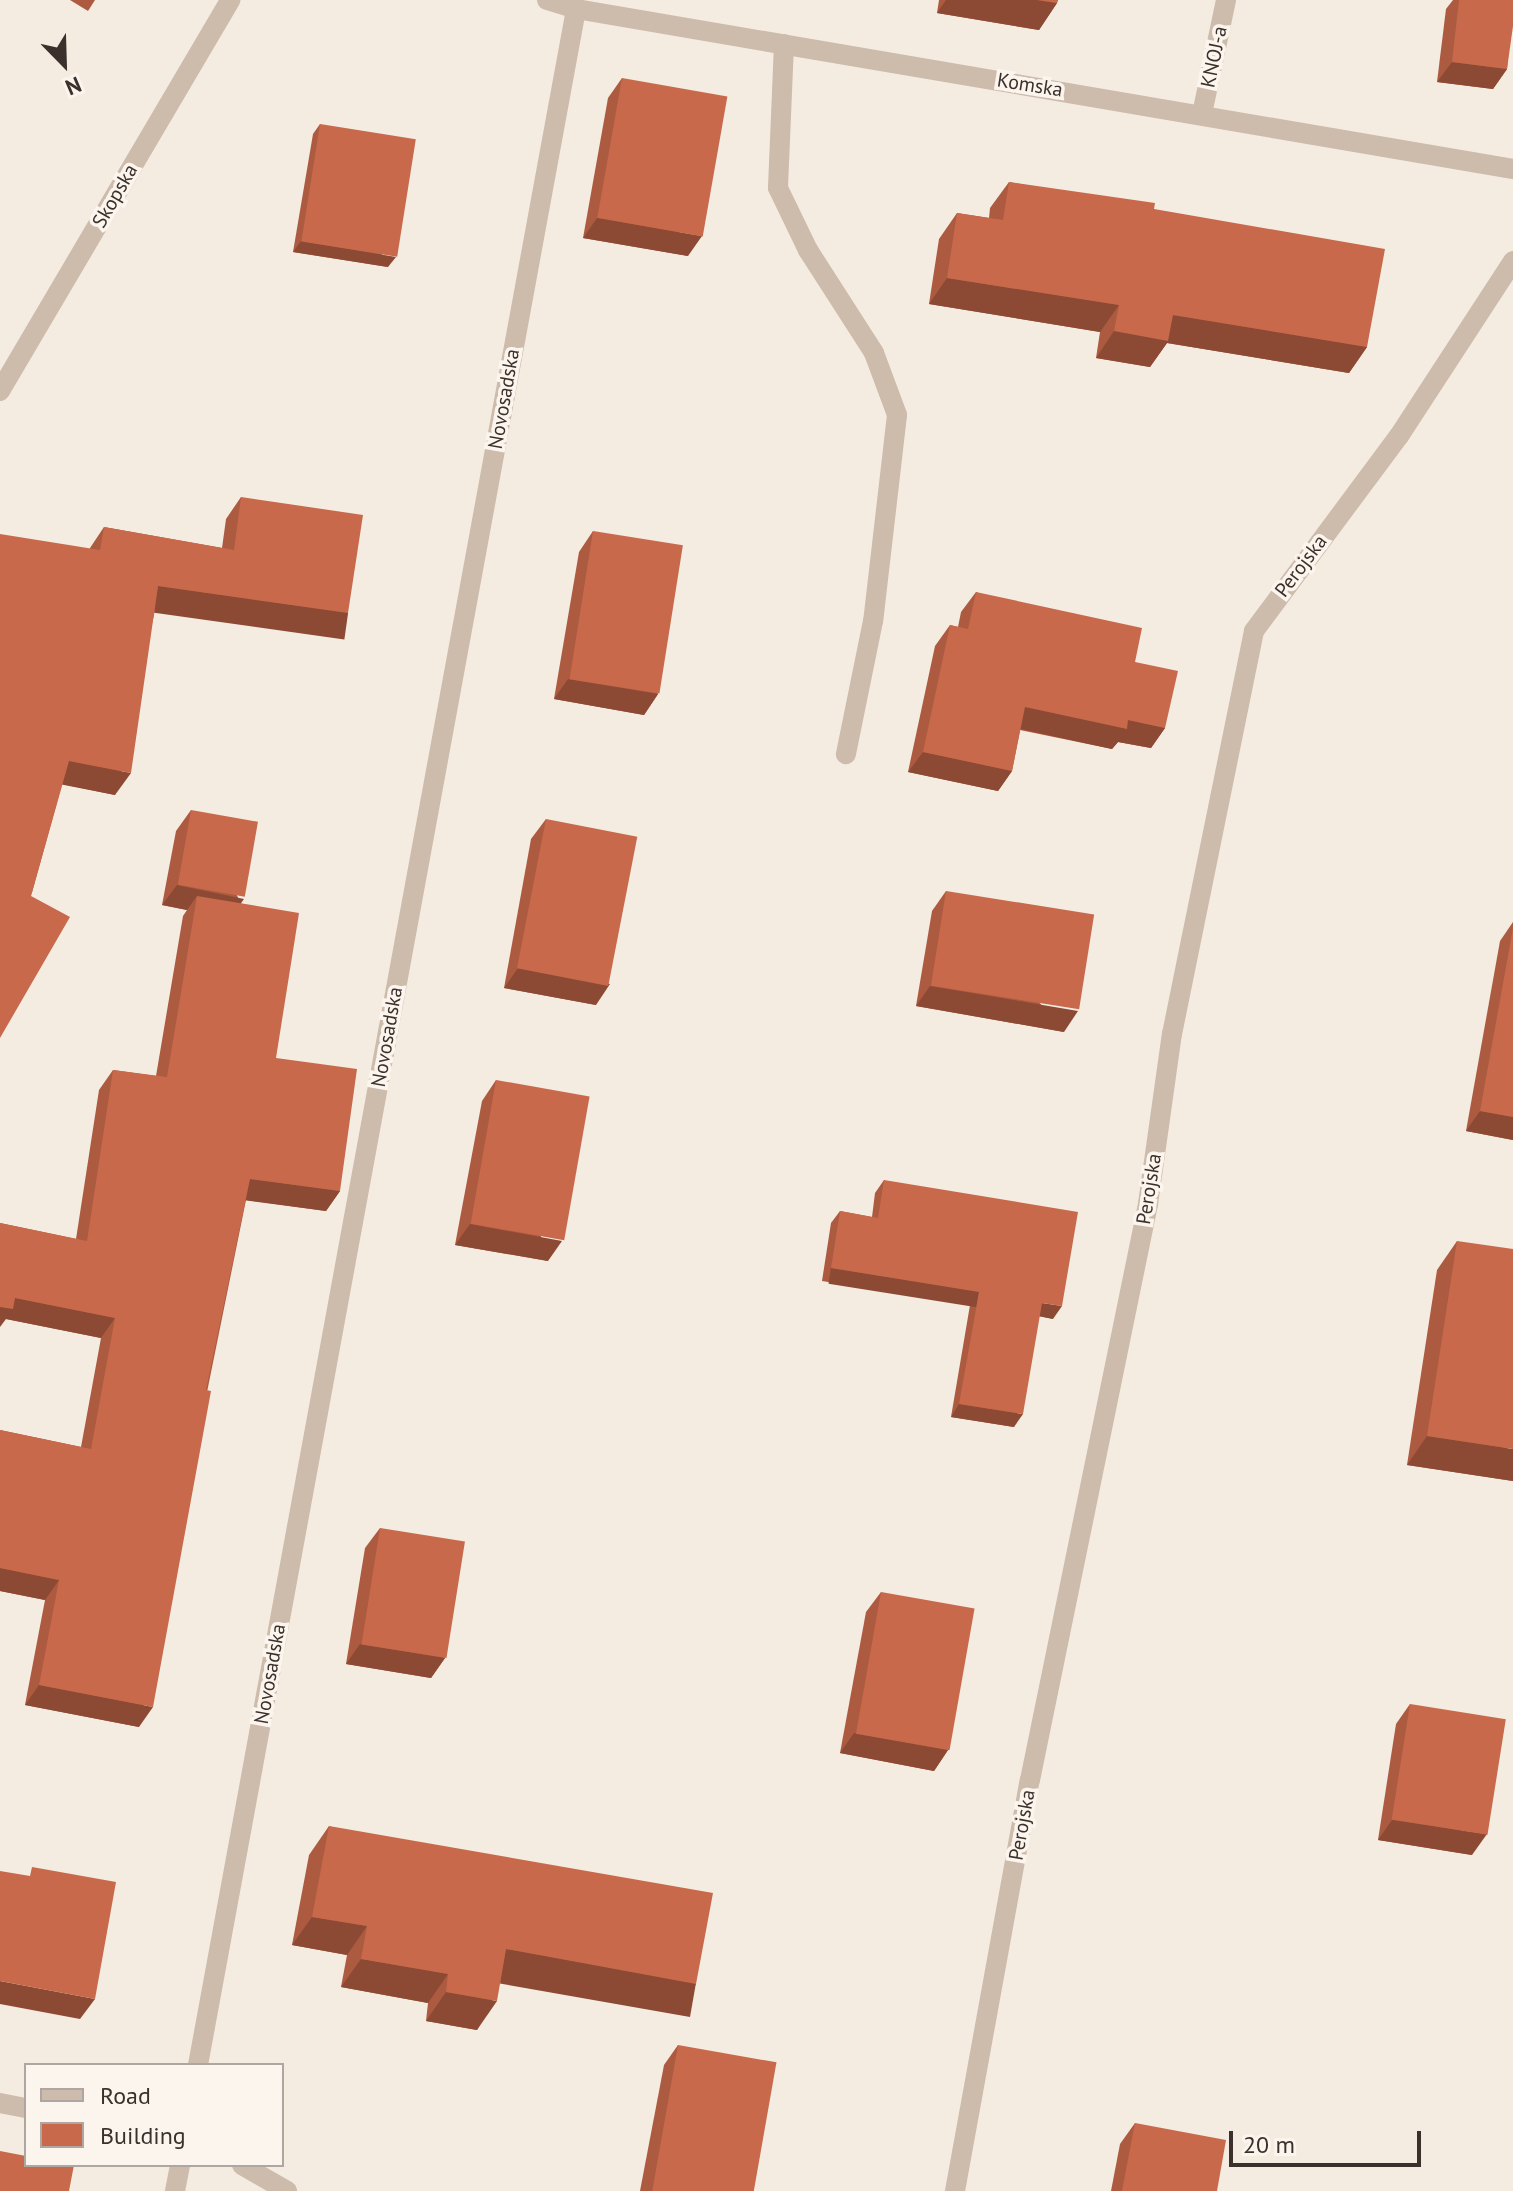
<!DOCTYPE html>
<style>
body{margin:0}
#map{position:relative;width:1513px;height:2191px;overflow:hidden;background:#f4ebe1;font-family:"PT Sans",sans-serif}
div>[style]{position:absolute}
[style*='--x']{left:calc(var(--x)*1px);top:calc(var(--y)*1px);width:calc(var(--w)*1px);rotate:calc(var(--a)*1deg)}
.minor>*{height:20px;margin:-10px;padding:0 10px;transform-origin:10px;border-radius:10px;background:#cdbbac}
.tertiary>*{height:20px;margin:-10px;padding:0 10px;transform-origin:10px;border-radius:10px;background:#cdbbac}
.wall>*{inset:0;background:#ac5a40}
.shaded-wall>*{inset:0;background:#8c4a34;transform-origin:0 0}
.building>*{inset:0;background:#c8694b;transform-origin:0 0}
span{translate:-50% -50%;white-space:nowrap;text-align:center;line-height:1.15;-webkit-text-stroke:7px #fbf5ee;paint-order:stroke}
.street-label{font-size:20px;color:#3b302b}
.legend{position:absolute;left:24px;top:2063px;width:260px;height:104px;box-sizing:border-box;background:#fbf5ee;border:2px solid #aea6a0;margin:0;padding:10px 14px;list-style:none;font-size:24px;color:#3b302b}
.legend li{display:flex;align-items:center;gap:16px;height:40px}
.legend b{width:40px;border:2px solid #aea6a0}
.north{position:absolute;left:24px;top:24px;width:80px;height:80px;-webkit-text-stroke:6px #fbf5ee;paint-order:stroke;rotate:157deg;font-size:22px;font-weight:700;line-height:32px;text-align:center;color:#3b302b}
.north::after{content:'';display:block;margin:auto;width:28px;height:36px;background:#3b302b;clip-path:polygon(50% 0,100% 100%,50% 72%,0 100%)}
.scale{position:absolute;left:1229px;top:2131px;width:192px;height:36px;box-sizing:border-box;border:4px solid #3b302b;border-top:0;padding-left:10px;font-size:24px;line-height:28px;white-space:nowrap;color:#3b302b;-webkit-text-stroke:6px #fbf5ee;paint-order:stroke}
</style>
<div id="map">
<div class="minor">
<div style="--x:547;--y:0;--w:30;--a:17"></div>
<div style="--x:576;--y:9;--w:951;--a:9.69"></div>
<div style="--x:784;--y:44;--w:144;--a:92.4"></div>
<div style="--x:778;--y:188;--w:69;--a:64.2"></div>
<div style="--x:808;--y:250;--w:122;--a:57.3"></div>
<div style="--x:874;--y:353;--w:66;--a:69.6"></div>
<div style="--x:897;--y:415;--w:207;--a:96.6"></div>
<div style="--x:873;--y:621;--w:136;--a:101.5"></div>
<div style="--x:1202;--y:114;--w:116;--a:-78.1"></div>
<div style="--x:198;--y:2065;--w:2090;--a:-79.58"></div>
<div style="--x:0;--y:2103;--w:26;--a:11"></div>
<div style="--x:242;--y:2165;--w:52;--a:30"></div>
<div style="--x:175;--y:2191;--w:26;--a:-79"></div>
<div style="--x:955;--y:2191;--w:418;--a:-79.7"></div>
<div style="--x:1030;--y:1780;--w:588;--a:-78.42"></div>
<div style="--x:1148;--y:1204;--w:172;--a:-82"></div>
<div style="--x:1172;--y:1034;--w:411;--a:-78.5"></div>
<div style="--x:1254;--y:631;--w:243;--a:-53.4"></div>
<div style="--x:1399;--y:436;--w:209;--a:-56.9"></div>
</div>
<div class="tertiary">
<div style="--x:0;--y:391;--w:454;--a:-59.5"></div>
</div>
<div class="wall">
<div style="clip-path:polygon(70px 0,95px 0,88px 11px)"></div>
<div style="clip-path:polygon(939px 0,1058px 0,1057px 3px,1039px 30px,937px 13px)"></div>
<div style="clip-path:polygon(1453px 0,1513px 0,1507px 69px,1493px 89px,1437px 82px,1446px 9px)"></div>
<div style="clip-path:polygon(622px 78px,688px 256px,583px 238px,608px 98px)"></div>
<div style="clip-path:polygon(320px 124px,388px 267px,293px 252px,313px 134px)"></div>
<div style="clip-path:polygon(1009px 182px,1154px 209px,1367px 347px,1349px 373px,1167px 343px,1150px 367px,1096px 358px,1100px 332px,929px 304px,939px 239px,957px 213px,989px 218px,990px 208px)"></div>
<div style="clip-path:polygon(241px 497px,348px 613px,333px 635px,155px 610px,115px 795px,62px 784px,31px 896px,90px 548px,104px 527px,222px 548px,226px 519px)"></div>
<div style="clip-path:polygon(593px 531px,658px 694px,644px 715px,554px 699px,579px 552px)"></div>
<div style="clip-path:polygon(976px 592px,1135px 662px,1165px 728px,1151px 748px,1118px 742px,1112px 749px,1020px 730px,1012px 771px,998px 791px,908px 772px,935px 646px,950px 625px,958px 627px,961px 612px)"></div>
<div style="clip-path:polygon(191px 810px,241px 903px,276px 1058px,340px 1191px,326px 1211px,246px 1200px,139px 1727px,25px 1705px,45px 1600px,0 1591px,0 1430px,81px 1447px,101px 1338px,6px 1319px,0 1223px,76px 1239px,99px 1090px,113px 1070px,156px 1076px,183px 916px,187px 910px,162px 905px,176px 831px)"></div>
<div style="clip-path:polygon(546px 819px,596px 1005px,504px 988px,531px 839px)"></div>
<div style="clip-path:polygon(946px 891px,1064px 1032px,916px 1006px,932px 911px)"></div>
<div style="clip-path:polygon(1513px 922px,1513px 1140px,1466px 1131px,1500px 941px)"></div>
<div style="clip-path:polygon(496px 1080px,548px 1261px,455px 1245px,482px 1101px)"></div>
<div style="clip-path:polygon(884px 1180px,1053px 1319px,1039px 1316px,1014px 1427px,951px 1417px,970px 1305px,822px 1281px,831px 1223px,840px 1211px,872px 1217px,875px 1193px)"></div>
<div style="clip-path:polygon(1457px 1241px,1513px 1481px,1407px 1465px,1437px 1270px)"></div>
<div style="clip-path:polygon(380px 1528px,445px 1658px,431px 1678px,346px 1664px,365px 1548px)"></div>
<div style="clip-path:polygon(881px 1592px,948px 1750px,934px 1771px,840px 1753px,866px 1612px)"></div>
<div style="clip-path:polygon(1410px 1704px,1472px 1855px,1378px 1840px,1396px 1724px)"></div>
<div style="clip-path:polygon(329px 1826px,696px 1984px,676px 2013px,501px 1981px,477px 2030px,426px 2021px,428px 2003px,341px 1987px,347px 1955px,292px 1945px,309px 1855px)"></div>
<div style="clip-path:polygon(678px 2045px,752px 2191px,640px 2191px,664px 2065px)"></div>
<div style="clip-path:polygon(1135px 2123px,1217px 2191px,1111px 2191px,1120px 2144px)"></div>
</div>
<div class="shaded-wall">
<div style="clip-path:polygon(946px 0,1037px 0,1057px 3px,1039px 30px,937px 13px)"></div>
<div style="clip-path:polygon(1452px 62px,1507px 69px,1493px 89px,1437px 82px)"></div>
<div style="clip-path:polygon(597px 218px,702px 236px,688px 256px,583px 238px)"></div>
<div style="clip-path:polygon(301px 241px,396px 257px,388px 267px,293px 252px)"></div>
<div style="clip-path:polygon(947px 278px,1119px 305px,1100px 332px,929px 304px)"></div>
<div style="clip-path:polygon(1173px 315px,1367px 347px,1349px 373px,1167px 343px,1150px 367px,1096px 358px,1114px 331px)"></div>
<div style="left:158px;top:586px;width:192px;height:27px;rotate:8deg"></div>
<div style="clip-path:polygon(568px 679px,658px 694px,644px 715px,554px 699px)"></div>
<div style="clip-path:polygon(1025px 707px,1128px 720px,1165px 728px,1151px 748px,1118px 742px,1112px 749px,1011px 727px)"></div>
<div style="clip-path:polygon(923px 752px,1012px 771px,998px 791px,908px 772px)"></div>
<div style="clip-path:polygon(69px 761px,131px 773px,115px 795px,54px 783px)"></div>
<div style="clip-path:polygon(177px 885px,244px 899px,229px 920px,197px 896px,187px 910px,162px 905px)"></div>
<div style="clip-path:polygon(518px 968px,610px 984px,596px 1005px,504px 988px)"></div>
<div style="clip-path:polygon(930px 986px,1078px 1011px,1064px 1032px,916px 1006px)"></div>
<div style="clip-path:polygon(1480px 1111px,1513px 1117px,1513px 1140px,1466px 1131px)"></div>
<div style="clip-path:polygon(250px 1179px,340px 1191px,326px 1211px,236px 1199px)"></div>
<div style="clip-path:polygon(470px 1224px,562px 1241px,548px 1261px,455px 1245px)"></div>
<div style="left:831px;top:1268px;width:150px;height:16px;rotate:9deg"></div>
<div style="clip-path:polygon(15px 1298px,115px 1318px,101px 1338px,6px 1319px,0 1327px,0 1307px)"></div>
<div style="clip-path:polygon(1042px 1303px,1062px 1306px,1053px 1319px,1033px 1315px)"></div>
<div style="clip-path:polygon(959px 1404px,1023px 1414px,1014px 1427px,951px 1417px)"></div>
<div style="clip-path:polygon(1427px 1436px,1513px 1449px,1513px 1481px,1407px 1465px)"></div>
<div style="clip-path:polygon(0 1568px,59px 1580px,45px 1600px,0 1591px)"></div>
<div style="clip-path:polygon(360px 1644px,445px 1658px,431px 1678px,346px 1664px)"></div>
<div style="clip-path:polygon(39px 1685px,153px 1707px,139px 1727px,25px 1705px)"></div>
<div style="clip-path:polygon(854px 1733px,948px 1750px,934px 1771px,840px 1753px)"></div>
<div style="clip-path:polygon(1392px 1820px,1487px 1834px,1472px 1855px,1378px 1840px)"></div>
<div style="clip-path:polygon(312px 1917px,367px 1926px,347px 1955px,292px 1945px)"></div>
<div style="left:506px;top:1949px;width:193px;height:35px;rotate:10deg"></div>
<div style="clip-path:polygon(361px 1959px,448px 1974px,428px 2003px,341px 1987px)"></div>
<div style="clip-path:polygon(0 1981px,95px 1999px,80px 2019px,0 2004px)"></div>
<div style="clip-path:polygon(446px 1992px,497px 2001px,477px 2030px,426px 2021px)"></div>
</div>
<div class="building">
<div style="clip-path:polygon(1037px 0,1058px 0,1057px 3px)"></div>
<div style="clip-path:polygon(1459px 0,1513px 0,1513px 26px,1507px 69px,1452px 62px)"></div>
<div style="left:622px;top:78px;width:107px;height:142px;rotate:10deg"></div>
<div style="left:320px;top:124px;width:97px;height:119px;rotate:9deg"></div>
<div style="clip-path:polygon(1009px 182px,1155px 203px,1154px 209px,1385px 249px,1367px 347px,1173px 315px,1168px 341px,1114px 331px,1119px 305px,947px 278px,957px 213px,1003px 220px)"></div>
<div style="clip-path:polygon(241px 497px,363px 515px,348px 613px,158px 586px,131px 773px,69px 761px,31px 896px,70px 917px,0 1038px,0 534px,100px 550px,104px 527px,234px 550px)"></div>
<div style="left:593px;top:531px;width:91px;height:150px;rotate:9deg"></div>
<div style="clip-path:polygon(976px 592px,1142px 628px,1135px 662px,1178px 671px,1165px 728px,1128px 720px,1127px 729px,1025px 707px,1012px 771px,923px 752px,950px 625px,968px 629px)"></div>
<div style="left:191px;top:810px;width:68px;height:76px;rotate:10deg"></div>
<div style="left:546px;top:819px;width:93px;height:152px;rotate:11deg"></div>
<div style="left:946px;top:891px;width:150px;height:96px;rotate:9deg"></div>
<div style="clip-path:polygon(197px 896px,299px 913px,276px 1058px,357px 1069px,340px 1191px,250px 1179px,206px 1390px,211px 1391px,153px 1707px,39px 1685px,59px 1580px,0 1568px,0 1430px,91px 1449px,115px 1318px,15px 1298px,13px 1309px,0 1307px,0 1223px,87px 1241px,113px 1070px,167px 1077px)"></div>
<div style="clip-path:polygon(1513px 928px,1513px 1117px,1480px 1111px)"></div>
<div style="left:496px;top:1080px;width:95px;height:146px;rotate:10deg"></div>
<div style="clip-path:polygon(884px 1180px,1078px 1212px,1062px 1306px,1042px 1303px,1023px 1414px,959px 1404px,979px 1292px,831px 1268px,840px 1211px,878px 1218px)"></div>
<div style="clip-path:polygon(1457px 1241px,1513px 1249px,1513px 1449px,1427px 1436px)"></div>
<div style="left:380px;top:1528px;width:86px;height:118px;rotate:9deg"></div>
<div style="left:881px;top:1592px;width:95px;height:144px;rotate:10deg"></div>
<div style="left:1410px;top:1704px;width:97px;height:117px;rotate:9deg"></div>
<div style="clip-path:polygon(329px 1826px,713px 1893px,696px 1984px,506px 1949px,497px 2001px,446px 1992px,448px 1974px,361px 1959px,367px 1926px,312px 1917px)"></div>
<div style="clip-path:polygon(32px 1867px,116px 1882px,95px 1999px,0 1981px,0 1871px,30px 1876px)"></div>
<div style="left:678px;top:2045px;width:100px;height:149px;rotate:10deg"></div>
<div style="clip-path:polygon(1135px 2123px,1226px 2140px,1217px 2191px,1122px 2191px)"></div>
<div style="clip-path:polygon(0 2151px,26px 2156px,26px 2165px,74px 2165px,69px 2191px,0 2191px)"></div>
</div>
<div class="street-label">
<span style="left:1214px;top:57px;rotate:-78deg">KNOJ-a</span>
<span style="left:1030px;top:85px;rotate:9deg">Komska</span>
<span style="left:115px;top:196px;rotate:-60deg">Skopska</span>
<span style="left:504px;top:399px;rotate:-80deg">Novosadska</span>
<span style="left:1301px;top:566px;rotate:-53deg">Perojska</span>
<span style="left:387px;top:1037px;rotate:-80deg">Novosadska</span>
<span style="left:1149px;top:1189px;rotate:-81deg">Perojska</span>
<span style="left:270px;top:1674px;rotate:-80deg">Novosadska</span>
<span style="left:1022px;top:1825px;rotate:-80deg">Perojska</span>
</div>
<ul class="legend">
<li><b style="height:10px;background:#cdbbac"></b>Road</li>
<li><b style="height:22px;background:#c8694b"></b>Building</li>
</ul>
<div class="north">N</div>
<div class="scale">20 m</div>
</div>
